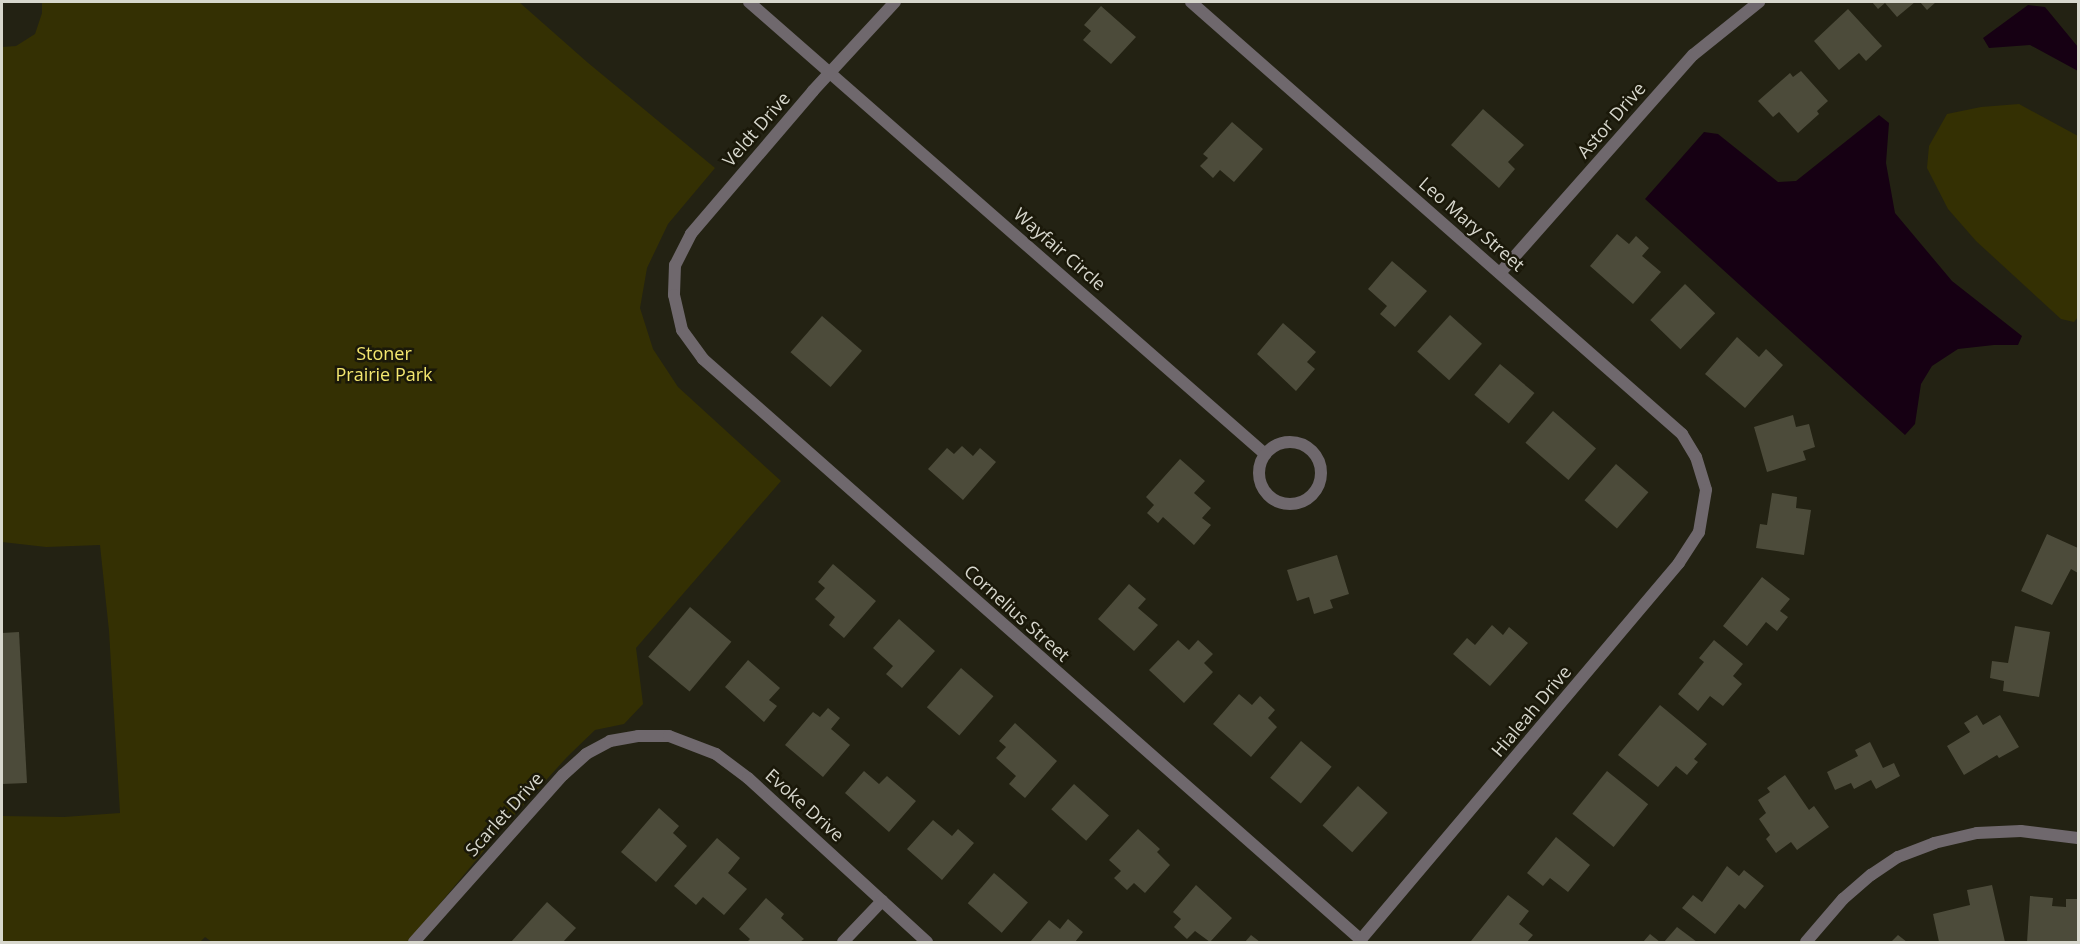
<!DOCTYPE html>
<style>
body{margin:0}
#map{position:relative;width:2080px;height:944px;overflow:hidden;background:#232213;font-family:"Open Sans",sans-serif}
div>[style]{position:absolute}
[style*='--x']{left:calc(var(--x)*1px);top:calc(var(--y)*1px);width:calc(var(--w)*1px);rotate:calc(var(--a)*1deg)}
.green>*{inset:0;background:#343003}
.water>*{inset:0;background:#160013}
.building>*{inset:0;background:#4c4b3a;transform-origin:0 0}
.minor>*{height:12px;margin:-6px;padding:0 6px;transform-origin:6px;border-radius:6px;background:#6f686d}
.minor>.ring{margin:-6px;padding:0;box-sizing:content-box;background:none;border:12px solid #6f686d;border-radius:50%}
span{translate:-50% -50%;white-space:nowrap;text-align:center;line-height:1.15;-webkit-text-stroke:5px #1a1809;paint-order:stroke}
.street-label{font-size:18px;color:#d7d7cd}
.park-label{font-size:18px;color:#f3e66f}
.frame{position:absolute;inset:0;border:3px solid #d7d7cd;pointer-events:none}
</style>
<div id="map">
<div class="green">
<div style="clip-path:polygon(42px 2px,519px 2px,587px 62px,715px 168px,668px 224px,647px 268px,640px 308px,653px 349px,678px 387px,781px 481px,636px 648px,643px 704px,624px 724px,595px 730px,567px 757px,502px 829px,408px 942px,212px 942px,205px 937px,200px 942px,2px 942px,2px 816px,64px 817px,120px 813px,109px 631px,100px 545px,46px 547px,2px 542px,2px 47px,16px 46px,35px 34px,42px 13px)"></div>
<div style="clip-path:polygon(2019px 104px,2078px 136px,2078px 317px,2074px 322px,2061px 319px,1976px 241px,1948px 209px,1927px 168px,1929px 146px,1947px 114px,1981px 107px)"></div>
</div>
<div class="water">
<div style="clip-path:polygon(2028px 5px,2045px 7px,2078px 47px,2078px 71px,2030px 45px,1989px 48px,1983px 38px)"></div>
<div style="clip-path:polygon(1879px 115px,1889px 123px,1886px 163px,1895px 213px,1952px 281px,2022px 336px,2018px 345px,1994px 345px,1958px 349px,1932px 366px,1921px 384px,1915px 424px,1905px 435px,1645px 199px,1704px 132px,1718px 134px,1778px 182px,1796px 181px)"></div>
</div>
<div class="building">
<div style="clip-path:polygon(1872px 2px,1915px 2px,1897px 17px,1885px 3px,1878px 9px)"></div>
<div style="clip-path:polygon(1920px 2px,1936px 2px,1927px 10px)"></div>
<div style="clip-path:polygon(1101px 6px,1136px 37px,1111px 64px,1083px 40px,1091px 31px,1084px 25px)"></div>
<div style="clip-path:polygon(1848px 9px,1882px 46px,1866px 61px,1859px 53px,1839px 70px,1814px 41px)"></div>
<div style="clip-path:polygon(1801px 71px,1828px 101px,1817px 111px,1819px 114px,1798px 133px,1779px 112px,1773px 117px,1758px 101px,1790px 73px,1793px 77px)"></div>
<div style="clip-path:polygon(1483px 109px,1524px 145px,1508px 162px,1515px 169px,1499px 188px,1451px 145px)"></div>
<div style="clip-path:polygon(1232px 122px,1263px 149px,1234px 182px,1220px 170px,1213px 178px,1200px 166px,1208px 158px,1203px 154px)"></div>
<div style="clip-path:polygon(1617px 234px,1629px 244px,1636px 236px,1649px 248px,1642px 256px,1661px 272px,1633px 304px,1590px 266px)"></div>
<div style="clip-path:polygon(1392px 261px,1427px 291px,1395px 327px,1380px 314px,1387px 306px,1368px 289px)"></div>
<div style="left:1685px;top:284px;width:42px;height:50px;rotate:44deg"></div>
<div style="left:1450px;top:315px;width:43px;height:49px;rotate:42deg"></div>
<div style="left:822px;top:316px;width:53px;height:48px;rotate:41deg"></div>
<div style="clip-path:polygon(1283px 323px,1316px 352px,1307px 362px,1315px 369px,1296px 391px,1257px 354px)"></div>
<div style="clip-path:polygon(1737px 337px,1759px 357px,1766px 349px,1783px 365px,1745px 408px,1705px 374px)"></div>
<div style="left:1500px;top:364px;width:45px;height:40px;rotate:40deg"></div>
<div style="left:1553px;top:411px;width:57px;height:42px;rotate:41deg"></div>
<div style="clip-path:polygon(1793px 415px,1796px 427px,1809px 424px,1815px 447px,1803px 451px,1806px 460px,1767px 472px,1754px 427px)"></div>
<div style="clip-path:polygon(962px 446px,973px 456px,980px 448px,996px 462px,963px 500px,928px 469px,947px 448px,954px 454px)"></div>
<div style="clip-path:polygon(1180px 459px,1205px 481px,1194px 493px,1211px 508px,1202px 518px,1211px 525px,1194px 545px,1163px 517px,1158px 523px,1147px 513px,1154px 505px,1146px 497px)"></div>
<div style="left:1616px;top:464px;width:43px;height:48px;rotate:41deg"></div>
<div style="clip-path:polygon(1772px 493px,1797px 497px,1796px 508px,1811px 510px,1804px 555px,1756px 548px,1760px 524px,1767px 525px)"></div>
<div style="clip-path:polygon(2047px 534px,2078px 548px,2078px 573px,2071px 569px,2052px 605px,2021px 591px)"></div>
<div style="clip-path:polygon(1337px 555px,1349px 594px,1330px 600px,1333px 608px,1314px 614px,1309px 597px,1297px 601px,1287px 570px)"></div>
<div style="clip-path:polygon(833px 564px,876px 601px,844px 638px,829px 625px,835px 617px,815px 599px,825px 588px,818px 582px)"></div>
<div style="clip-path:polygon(1762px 577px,1790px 599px,1780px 611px,1788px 617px,1777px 631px,1766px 622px,1747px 646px,1723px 626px)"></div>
<div style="clip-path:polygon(1129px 584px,1146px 599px,1138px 608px,1158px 625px,1134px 651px,1098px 619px)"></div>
<div style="left:690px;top:607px;width:54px;height:65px;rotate:40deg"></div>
<div style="clip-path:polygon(899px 619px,935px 651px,902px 688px,886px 674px,893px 666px,873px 648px)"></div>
<div style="clip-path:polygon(1492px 625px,1503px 635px,1509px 627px,1528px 643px,1490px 686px,1453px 654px,1467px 638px,1475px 645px)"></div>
<div style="clip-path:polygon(2015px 626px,2050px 632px,2039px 697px,2003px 691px,2004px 681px,1990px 678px,1992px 661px,2008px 663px)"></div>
<div style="clip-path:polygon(19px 632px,27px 783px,2px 784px,2px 633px)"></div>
<div style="clip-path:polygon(1178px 640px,1189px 650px,1198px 640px,1213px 654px,1204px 663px,1213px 672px,1184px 703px,1149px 670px)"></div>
<div style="clip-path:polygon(1714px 640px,1743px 664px,1733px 676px,1742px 684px,1723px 706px,1710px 696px,1698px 711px,1678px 694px,1704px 662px,1699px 658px)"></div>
<div style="clip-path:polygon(748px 660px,780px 688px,769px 700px,777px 706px,764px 722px,725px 687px)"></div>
<div style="left:961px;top:668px;width:43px;height:52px;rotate:41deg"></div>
<div style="clip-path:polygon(1239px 694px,1252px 705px,1260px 696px,1275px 710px,1268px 718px,1277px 727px,1251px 757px,1213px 724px)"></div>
<div style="clip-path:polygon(1660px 705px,1707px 744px,1694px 759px,1698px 762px,1687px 775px,1676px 766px,1658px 787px,1618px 755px)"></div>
<div style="clip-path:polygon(828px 708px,840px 718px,831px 729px,850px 745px,823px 777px,785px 745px,813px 712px,820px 717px)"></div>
<div style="clip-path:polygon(1977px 715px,1983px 725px,2000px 715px,2019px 747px,1999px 758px,1997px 755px,1964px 775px,1947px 746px,1970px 732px,1964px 723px)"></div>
<div style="clip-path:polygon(1015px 723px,1057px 761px,1025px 798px,1009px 784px,1016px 776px,996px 758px,1006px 747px,999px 741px)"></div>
<div style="left:1301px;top:741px;width:40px;height:48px;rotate:40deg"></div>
<div style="clip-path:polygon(1870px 742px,1883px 768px,1894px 763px,1900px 776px,1876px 789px,1871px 780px,1854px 789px,1851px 783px,1835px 790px,1827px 772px,1858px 756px,1855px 750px)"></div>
<div style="clip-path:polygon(864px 771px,879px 784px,887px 776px,916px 801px,889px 832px,845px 793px)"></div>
<div style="left:1607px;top:771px;width:53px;height:55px;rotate:39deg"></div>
<div style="clip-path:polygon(1785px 775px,1809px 810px,1814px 806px,1829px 827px,1797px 850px,1791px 842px,1776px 853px,1766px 839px,1770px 835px,1759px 819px,1766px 813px,1758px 800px,1770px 792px,1767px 788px)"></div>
<div style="left:1074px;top:784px;width:47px;height:34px;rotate:42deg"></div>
<div style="left:1358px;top:786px;width:40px;height:53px;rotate:42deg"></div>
<div style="clip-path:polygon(659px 808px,679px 826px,673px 833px,687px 846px,656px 882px,621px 852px)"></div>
<div style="clip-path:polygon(933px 820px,952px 836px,958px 829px,974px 843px,942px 880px,907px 849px)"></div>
<div style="clip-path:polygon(1138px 829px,1160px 849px,1157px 852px,1170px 865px,1145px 893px,1134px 883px,1127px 890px,1114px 878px,1121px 871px,1109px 860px)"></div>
<div style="clip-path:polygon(1556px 837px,1590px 865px,1568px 892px,1550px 878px,1543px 886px,1527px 873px)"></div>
<div style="clip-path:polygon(717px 838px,740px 858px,728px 873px,747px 889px,724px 915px,703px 897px,696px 905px,674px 886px)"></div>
<div style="clip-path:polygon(1727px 866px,1739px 876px,1744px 870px,1764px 886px,1745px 909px,1739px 904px,1715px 934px,1682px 908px,1693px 895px,1702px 902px)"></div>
<div style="left:994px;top:873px;width:45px;height:40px;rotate:41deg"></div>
<div style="clip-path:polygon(1196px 885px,1232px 918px,1210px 942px,1195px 931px,1187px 939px,1174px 927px,1181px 919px,1173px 912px)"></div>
<div style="clip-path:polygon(1992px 885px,2005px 942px,1939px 942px,1933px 914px,1970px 905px,1967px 890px)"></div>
<div style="clip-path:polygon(1508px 895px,1529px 911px,1519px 924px,1533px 935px,1527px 942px,1473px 942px,1471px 941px)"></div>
<div style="clip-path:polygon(2030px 896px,2053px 898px,2052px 906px,2066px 907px,2066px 899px,2078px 899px,2078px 942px,2027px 942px)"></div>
<div style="clip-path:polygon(766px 898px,784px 914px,781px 918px,804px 939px,800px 942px,747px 942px,750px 939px,739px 929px)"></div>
<div style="clip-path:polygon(547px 902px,576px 928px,563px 942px,511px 942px)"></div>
<div style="clip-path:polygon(1068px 919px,1083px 932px,1075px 942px,1030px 942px,1049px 920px,1060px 929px)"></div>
<div style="clip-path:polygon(1677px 927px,1697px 942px,1664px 942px)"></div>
<div style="clip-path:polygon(1650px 934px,1660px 942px,1643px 942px)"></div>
<div style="clip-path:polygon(1251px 935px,1260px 942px,1245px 942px)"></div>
<div style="clip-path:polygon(1898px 935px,1907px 942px,1891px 942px)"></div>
</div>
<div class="minor">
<div style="--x:749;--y:2;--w:686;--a:41.22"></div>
<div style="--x:895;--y:2;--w:121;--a:132.7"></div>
<div style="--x:813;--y:91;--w:188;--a:130.5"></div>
<div style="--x:691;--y:234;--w:35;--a:117"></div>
<div style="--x:675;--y:265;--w:30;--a:92"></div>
<div style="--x:674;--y:295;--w:36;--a:77"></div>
<div style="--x:682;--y:330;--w:36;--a:54"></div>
<div style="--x:703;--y:359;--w:878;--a:41.44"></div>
<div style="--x:1191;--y:2;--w:654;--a:41.34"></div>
<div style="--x:1682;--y:434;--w:27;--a:59"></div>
<div style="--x:1696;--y:457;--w:34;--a:73"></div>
<div style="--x:1706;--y:490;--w:43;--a:99.5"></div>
<div style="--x:1699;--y:532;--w:37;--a:123"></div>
<div style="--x:1679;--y:563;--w:496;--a:130.2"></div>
<div style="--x:1500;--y:273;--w:291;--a:-48.5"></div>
<div style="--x:1693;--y:55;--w:85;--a:-38.8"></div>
<div class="ring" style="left:1259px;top:442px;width:50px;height:50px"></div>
<div style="--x:414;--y:942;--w:224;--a:-48.3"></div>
<div style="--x:563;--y:775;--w:31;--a:-42"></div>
<div style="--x:586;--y:754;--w:27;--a:-28"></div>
<div style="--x:610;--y:741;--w:28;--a:-10"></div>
<div style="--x:638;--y:736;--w:31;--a:0"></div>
<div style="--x:669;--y:736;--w:50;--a:21"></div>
<div style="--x:716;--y:754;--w:40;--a:37"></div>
<div style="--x:748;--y:778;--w:243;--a:42.5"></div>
<div style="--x:843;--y:942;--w:57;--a:-46.4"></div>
<div style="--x:1806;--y:942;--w:57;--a:-49.3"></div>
<div style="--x:1843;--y:899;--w:37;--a:-41"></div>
<div style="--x:1871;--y:875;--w:32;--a:-34"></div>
<div style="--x:1898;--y:857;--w:39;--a:-21"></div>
<div style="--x:1934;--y:843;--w:44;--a:-13.1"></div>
<div style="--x:1977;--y:833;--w:44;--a:-2.6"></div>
<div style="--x:2021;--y:831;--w:57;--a:7"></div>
</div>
<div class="street-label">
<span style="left:1611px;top:120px;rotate:-49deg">Astor Drive</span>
<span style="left:756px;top:129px;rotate:-49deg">Veldt Drive</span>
<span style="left:1472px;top:224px;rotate:41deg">Leo Mary Street</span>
<span style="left:1060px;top:249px;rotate:41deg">Wayfair Circle</span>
<span style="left:1017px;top:613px;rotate:42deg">Cornelius Street</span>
<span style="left:1531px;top:711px;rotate:-50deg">Hialeah Drive</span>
<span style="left:805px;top:805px;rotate:42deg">Evoke Drive</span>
<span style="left:504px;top:814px;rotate:-48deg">Scarlet Drive</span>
</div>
<div class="park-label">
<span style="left:384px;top:364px">Stoner<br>Prairie Park</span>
</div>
<div class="frame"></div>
</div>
